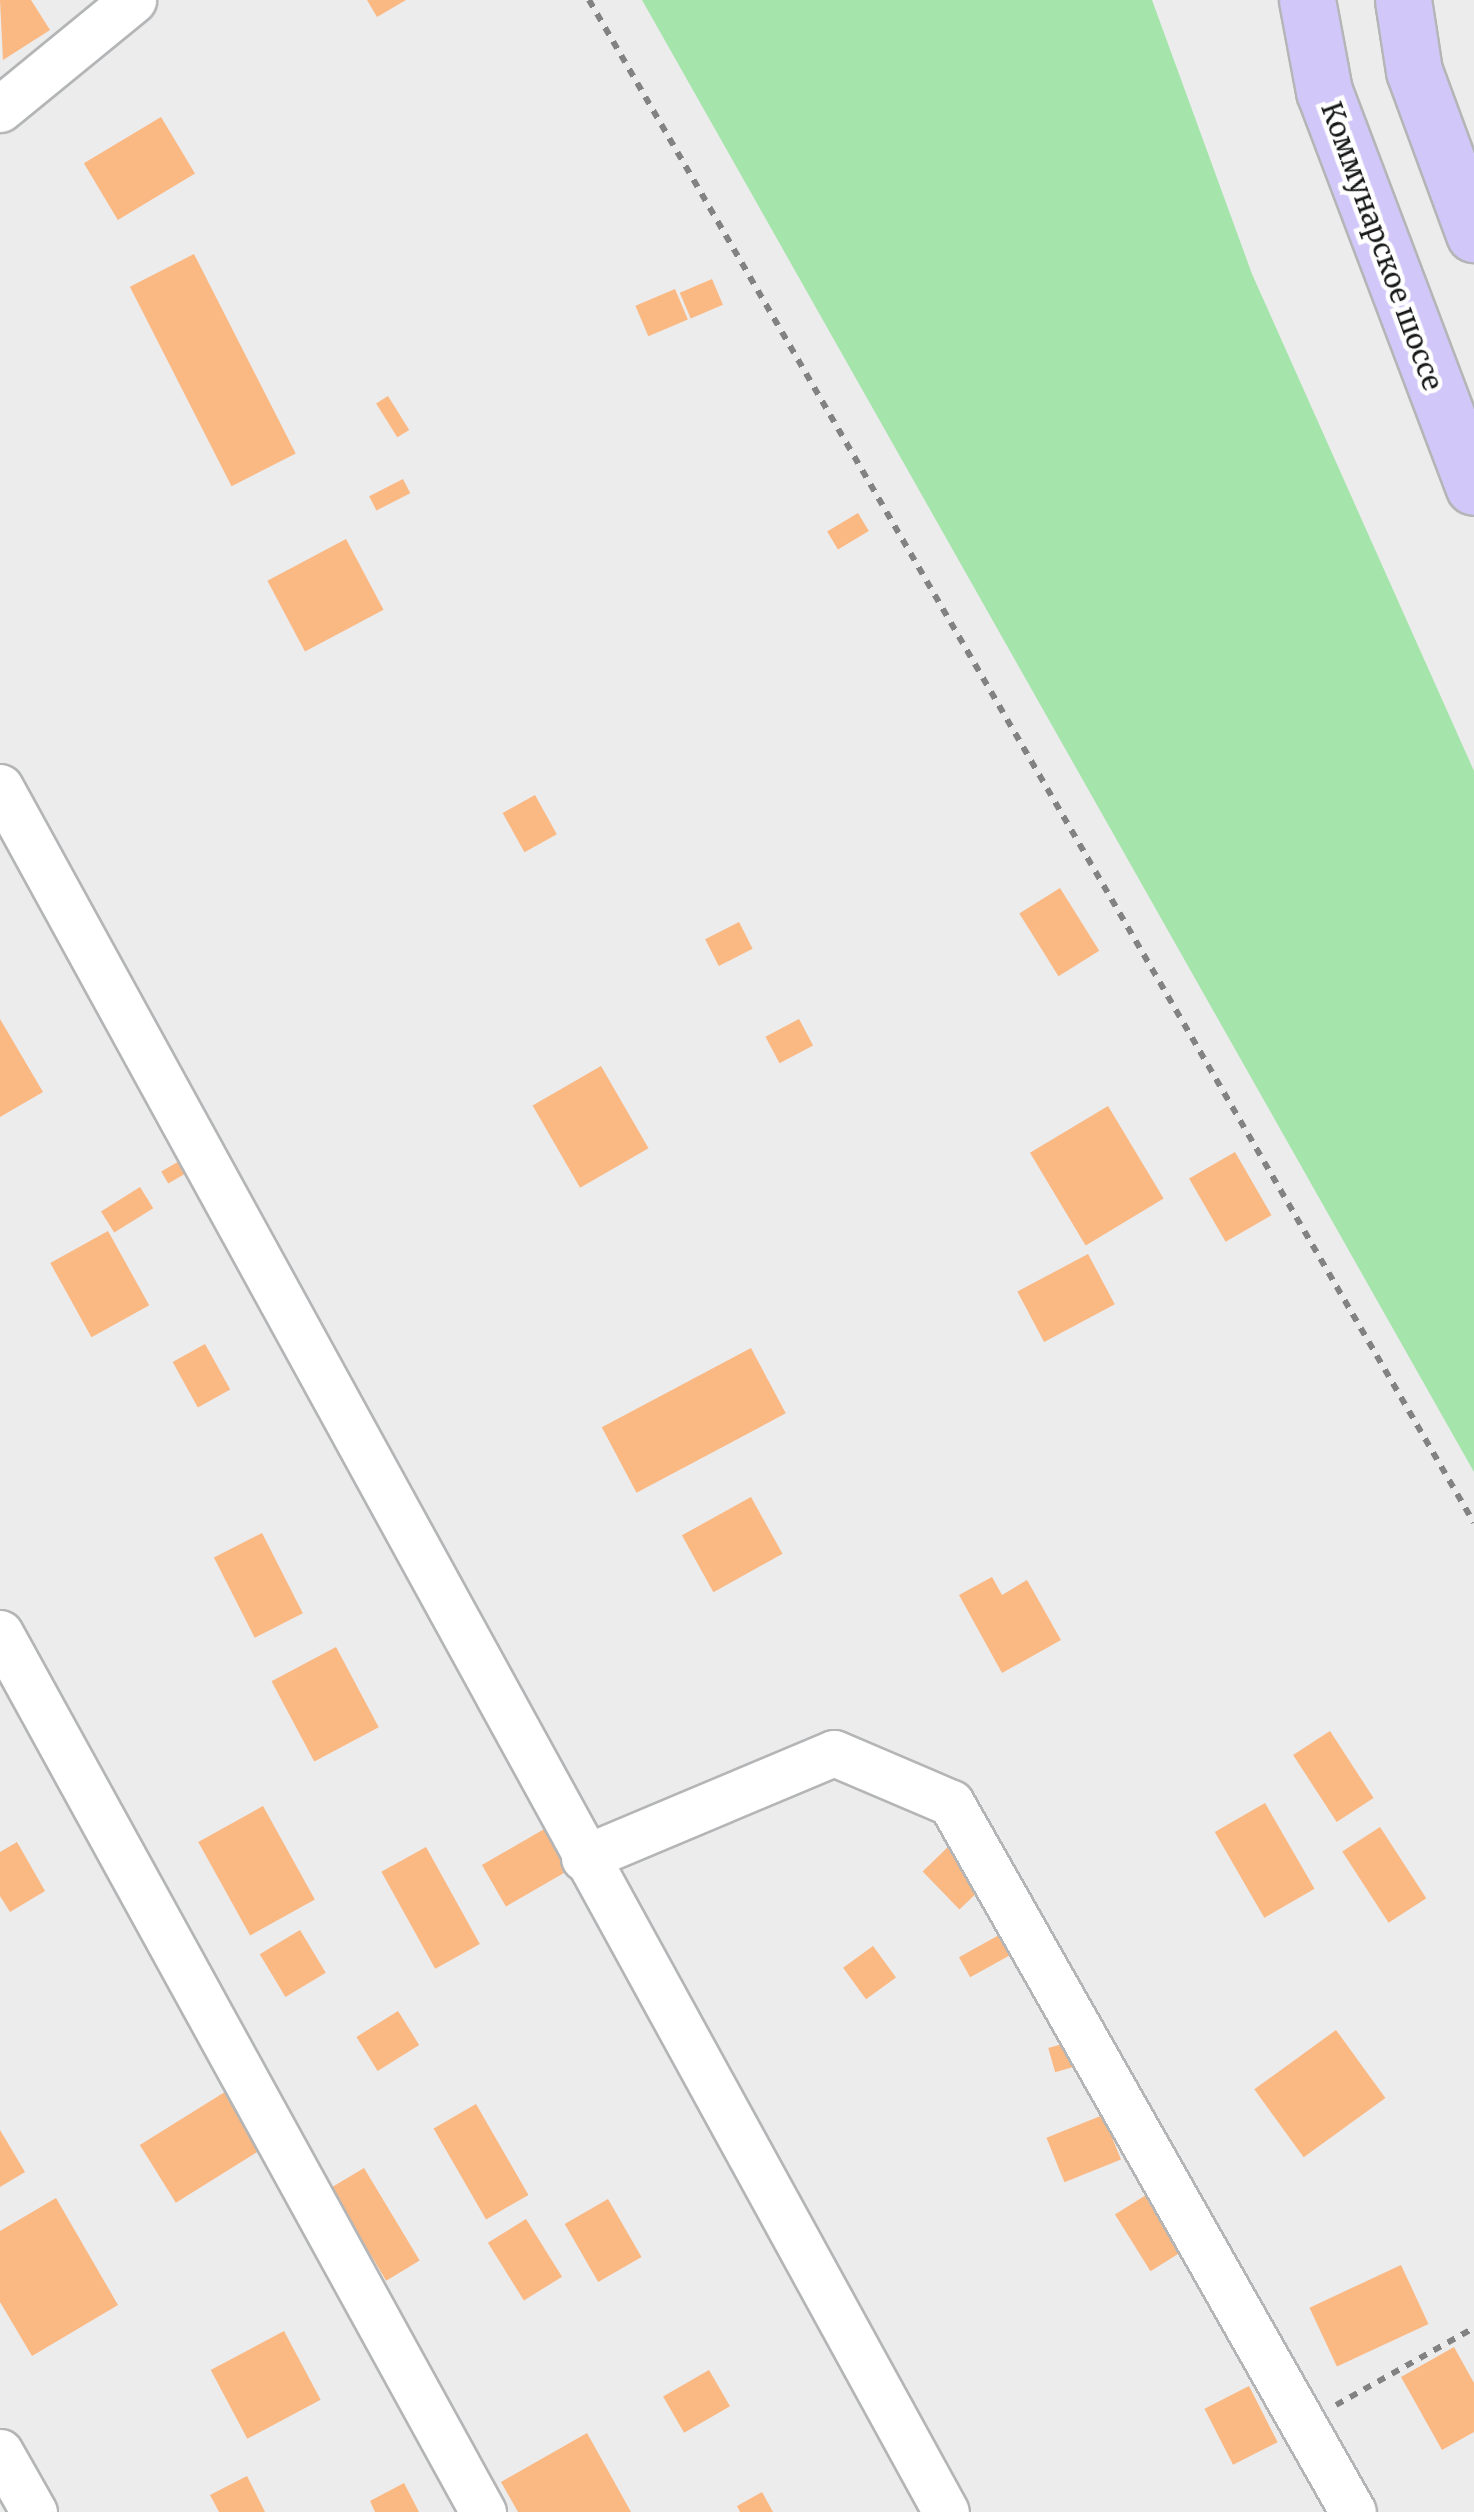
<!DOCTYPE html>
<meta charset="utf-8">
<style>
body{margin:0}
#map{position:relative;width:1474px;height:2512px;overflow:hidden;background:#ececed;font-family:Merriweather,serif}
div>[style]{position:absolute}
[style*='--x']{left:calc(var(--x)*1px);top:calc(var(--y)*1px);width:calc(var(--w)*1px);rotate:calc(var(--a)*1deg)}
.green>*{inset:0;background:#a5e4aa}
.building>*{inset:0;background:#fab883;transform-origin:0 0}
.path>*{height:6px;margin-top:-3px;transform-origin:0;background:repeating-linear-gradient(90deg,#828283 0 8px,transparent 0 16px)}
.roads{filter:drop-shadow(2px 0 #b4b5b6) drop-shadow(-2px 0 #b4b5b6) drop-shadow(0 2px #b4b5b6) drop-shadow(0 -2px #b4b5b6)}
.minor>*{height:45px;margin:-22.5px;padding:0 22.5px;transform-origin:22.5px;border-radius:22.5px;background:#fff}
.major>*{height:55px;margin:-27.5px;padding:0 27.5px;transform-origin:27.5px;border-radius:27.5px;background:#d1c7f9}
span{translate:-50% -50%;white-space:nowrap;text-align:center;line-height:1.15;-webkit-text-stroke:9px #fff;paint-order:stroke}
.street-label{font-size:28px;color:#151616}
</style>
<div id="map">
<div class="green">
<div style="clip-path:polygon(642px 0,1152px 0,1252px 274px,1474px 771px,1474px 1472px)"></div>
</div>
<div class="building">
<div style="clip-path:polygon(0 0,31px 0,50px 30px,3px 60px)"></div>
<div style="clip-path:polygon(367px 0,406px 0,377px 17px)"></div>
<div style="left:161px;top:117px;width:66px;height:90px;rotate:59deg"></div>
<div style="left:194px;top:254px;width:224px;height:72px;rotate:63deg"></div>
<div style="left:712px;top:279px;width:28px;height:35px;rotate:67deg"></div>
<div style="left:675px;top:289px;width:33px;height:43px;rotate:67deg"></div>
<div style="left:388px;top:396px;width:40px;height:14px;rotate:58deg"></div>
<div style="left:403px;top:479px;width:16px;height:38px;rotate:63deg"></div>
<div style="left:858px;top:513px;width:21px;height:36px;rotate:59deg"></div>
<div style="left:346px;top:539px;width:80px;height:89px;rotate:62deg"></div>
<div style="left:535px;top:795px;width:45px;height:37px;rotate:61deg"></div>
<div style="left:1060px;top:888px;width:74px;height:48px;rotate:58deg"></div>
<div style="left:739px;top:922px;width:30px;height:38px;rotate:63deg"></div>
<div style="clip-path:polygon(0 1019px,43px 1092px,0 1117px)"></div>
<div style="left:799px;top:1019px;width:30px;height:38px;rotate:62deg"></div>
<div style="left:601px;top:1066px;width:95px;height:79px;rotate:60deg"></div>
<div style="left:1108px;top:1106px;width:108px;height:91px;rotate:59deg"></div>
<div style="left:195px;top:1152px;width:14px;height:39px;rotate:60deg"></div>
<div style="left:1235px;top:1152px;width:73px;height:53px;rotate:60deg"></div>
<div style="left:140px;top:1187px;width:25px;height:46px;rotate:58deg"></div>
<div style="left:108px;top:1231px;width:85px;height:66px;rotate:61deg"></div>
<div style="left:1088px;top:1254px;width:57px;height:80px;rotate:62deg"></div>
<div style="left:205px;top:1344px;width:52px;height:37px;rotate:61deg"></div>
<div style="left:751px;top:1348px;width:74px;height:169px;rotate:62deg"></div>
<div style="left:751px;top:1497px;width:65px;height:79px;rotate:61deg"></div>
<div style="left:262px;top:1533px;width:90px;height:54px;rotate:63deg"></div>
<div style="clip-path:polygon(992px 1577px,1002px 1595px,1027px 1580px,1061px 1640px,1002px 1673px,959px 1595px)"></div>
<div style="left:336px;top:1647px;width:91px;height:73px;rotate:62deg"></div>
<div style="left:1330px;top:1731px;width:80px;height:44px;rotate:57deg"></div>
<div style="left:1265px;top:1803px;width:99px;height:58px;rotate:60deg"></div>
<div style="left:263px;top:1806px;width:107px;height:74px;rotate:61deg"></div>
<div style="left:1380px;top:1827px;width:85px;height:45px;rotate:57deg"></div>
<div style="left:546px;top:1828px;width:48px;height:74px;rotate:60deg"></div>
<div style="clip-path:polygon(17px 1842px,45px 1891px,10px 1912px,0 1896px,0 1852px)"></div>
<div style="left:950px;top:1845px;width:53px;height:38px;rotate:46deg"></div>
<div style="left:426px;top:1847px;width:111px;height:51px;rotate:61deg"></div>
<div style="left:300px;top:1930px;width:50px;height:47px;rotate:59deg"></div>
<div style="left:1008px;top:1930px;width:23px;height:56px;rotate:61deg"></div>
<div style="left:873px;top:1946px;width:39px;height:37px;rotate:54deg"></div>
<div style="left:398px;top:2011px;width:40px;height:49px;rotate:58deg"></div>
<div style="left:1336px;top:2030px;width:84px;height:101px;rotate:54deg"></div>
<div style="left:1080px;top:2039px;width:25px;height:33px;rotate:74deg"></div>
<div style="left:228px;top:2090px;width:68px;height:104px;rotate:58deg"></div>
<div style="left:476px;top:2104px;width:105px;height:49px;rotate:60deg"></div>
<div style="left:1103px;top:2115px;width:48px;height:61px;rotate:68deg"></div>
<div style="clip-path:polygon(0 2130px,25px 2172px,0 2187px)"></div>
<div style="left:364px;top:2168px;width:108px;height:39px;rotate:59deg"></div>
<div style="left:1154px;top:2190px;width:67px;height:46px;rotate:58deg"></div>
<div style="clip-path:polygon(56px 2198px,118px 2305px,32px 2356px,0 2302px,0 2231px)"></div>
<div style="left:608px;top:2199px;width:67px;height:50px;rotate:60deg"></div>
<div style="left:526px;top:2219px;width:68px;height:45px;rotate:58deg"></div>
<div style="left:1401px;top:2265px;width:65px;height:101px;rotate:65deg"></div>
<div style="left:284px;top:2331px;width:78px;height:83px;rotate:62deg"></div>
<div style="clip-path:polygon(1454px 2347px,1474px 2383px,1474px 2432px,1442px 2450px,1401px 2377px)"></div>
<div style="left:709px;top:2370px;width:42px;height:53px;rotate:60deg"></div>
<div style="left:1249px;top:2386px;width:63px;height:50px;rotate:63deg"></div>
<div style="clip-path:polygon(587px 2433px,631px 2512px,518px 2512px,501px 2482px)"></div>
<div style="clip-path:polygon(247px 2476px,265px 2512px,219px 2512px,210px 2495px)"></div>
<div style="clip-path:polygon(404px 2483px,419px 2512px,375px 2512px,370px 2501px)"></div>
<div style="clip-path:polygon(762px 2492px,773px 2512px,740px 2512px,737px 2506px)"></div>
</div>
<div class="path">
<div style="--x:589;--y:0;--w:1761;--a:59.84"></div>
<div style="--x:1336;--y:2405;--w:158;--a:-29.2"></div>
</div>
<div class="roads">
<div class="minor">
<div style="--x:0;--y:109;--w:172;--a:-39.3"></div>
<div style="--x:0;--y:787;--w:1967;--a:61.26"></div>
<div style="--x:0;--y:1633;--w:1003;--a:61.21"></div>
<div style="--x:584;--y:1858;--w:271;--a:-22.8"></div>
<div style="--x:834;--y:1753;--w:127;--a:23.1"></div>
<div style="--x:951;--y:1803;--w:815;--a:60.45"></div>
<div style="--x:0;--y:2452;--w:69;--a:60.5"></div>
</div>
<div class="major">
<div style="--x:1307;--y:0;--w:93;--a:79.4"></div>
<div style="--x:1324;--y:91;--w:423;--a:69.3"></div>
<div style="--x:1403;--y:0;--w:72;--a:81.2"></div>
<div style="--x:1414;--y:71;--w:174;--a:69.8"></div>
</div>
</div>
<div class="street-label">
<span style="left:1382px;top:246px;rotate:70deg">Коммунарское шоссе</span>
</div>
</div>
